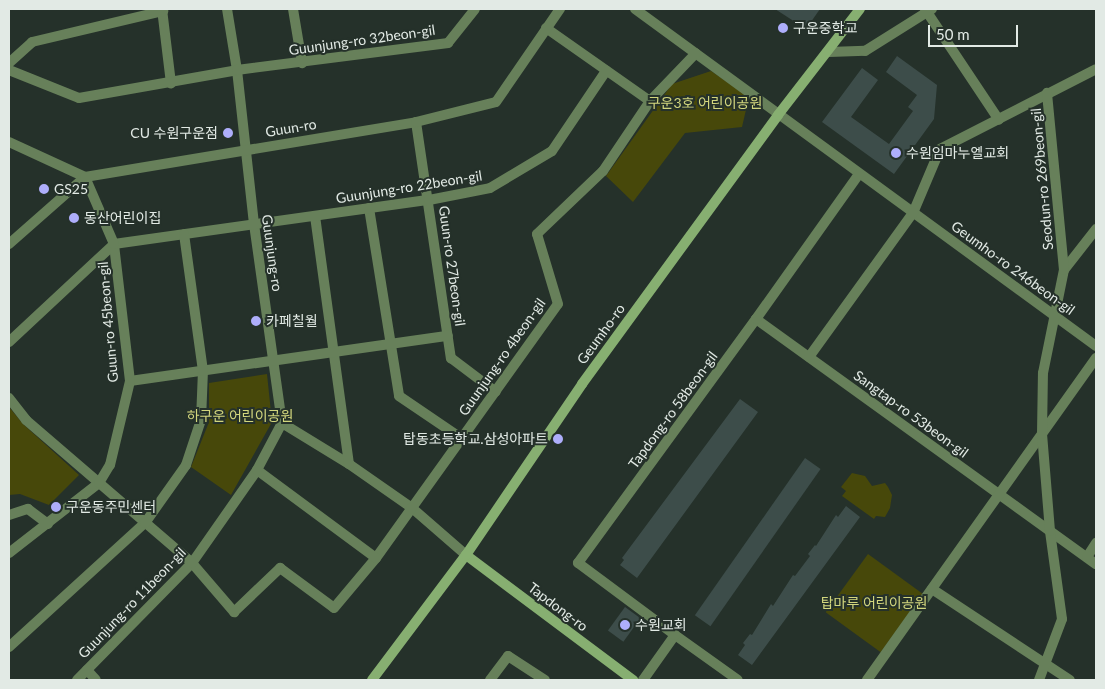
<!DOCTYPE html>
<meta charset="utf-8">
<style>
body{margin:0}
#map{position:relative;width:1105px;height:689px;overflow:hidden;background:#25312a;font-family:Lato,"Noto Sans KR",sans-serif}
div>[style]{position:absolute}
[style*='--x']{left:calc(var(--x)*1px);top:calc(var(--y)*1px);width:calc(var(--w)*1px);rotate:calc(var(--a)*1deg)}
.green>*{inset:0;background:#47480a;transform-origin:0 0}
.building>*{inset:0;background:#3d4d4a;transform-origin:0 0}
.street>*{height:10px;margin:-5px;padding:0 5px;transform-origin:5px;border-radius:5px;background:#67805a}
.secondary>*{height:10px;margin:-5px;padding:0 5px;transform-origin:5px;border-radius:5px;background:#87af71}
.dots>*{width:14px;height:14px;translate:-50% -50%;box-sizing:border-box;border:2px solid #25312a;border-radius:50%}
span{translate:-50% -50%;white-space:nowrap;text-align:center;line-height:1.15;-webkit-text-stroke:4px #25312a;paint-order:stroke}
.poi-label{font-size:14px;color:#e2eae5}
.left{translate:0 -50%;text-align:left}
.right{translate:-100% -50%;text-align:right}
.street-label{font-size:14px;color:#e2eae5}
.park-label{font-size:14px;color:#d2d67d}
.frame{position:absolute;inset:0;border:10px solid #e2eae5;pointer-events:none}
.scale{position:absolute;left:928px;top:25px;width:90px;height:22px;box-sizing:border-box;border:2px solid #e2eae5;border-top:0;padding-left:6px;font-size:15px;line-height:18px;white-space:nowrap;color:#e2eae5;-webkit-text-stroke:4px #25312a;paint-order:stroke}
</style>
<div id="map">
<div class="green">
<div style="clip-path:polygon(711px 71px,749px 97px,742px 127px,685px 133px,633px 202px,606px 176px,672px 84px)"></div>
<div style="clip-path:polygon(267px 374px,272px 422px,231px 495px,191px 467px,209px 422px,209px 383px)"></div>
<div style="clip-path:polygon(9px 407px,23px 424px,79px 475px,49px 505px,20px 494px,9px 495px)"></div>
<div style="clip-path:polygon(852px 473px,865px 476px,872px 486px,885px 483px,888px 487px,892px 495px,890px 508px,885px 517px,876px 516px,874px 519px,842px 496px,846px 491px,841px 487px)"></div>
<div style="left:868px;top:554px;width:68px;height:72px;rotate:36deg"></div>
</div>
<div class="building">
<div style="clip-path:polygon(775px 9px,820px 9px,806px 29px)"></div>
<div style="clip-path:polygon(897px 56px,937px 85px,934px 119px,894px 174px,822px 122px,862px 68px,878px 80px,851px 117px,889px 144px,913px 111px,908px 107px,917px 95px,886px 72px)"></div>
<div style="clip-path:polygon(740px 399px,758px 412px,637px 578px,620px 565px,624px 560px,622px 558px)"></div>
<div style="left:805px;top:458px;width:19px;height:192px;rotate:35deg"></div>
<div style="clip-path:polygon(846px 506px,860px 517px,752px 665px,738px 655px,745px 645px,743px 643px,750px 634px,752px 635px,771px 604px,773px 606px,793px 575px,795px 576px,810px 556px,808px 554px,815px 545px,816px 546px,836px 515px,838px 517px)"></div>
<div style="left:625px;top:607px;width:19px;height:29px;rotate:36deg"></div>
</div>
<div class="street">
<div style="--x:162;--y:9;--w:75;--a:83.1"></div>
<div style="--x:227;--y:9;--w:62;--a:80.7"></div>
<div style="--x:237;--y:70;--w:155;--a:83.7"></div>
<div style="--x:254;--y:224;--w:201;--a:82"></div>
<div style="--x:282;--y:423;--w:79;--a:31.5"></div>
<div style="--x:349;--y:464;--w:77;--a:34.9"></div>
<div style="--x:412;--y:508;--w:72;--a:41"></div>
<div style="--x:293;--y:9;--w:55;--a:80.5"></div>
<div style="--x:635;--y:9;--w:571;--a:36.17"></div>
<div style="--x:925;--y:9;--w:133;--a:56.3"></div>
<div style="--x:546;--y:28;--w:127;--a:35.1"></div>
<div style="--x:829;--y:52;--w:36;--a:-2"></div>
<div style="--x:865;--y:51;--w:79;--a:-32.1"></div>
<div style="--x:9;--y:63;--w:31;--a:-42"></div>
<div style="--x:32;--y:42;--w:135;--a:-13.3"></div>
<div style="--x:9;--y:70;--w:75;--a:21.8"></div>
<div style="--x:79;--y:98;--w:160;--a:-10"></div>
<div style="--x:237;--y:70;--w:213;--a:-7.3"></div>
<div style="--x:448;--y:43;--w:43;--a:-51.5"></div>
<div style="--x:416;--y:122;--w:239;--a:81.6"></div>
<div style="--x:451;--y:358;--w:56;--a:37.1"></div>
<div style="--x:9;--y:142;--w:84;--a:24.7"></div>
<div style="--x:85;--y:177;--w:336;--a:-9.4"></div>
<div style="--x:416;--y:122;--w:82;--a:-14"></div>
<div style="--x:496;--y:102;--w:113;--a:-55.5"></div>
<div style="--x:369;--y:208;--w:190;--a:80.9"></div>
<div style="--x:399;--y:396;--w:75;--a:34.1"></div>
<div style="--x:315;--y:216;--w:250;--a:82.2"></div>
<div style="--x:9;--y:244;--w:101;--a:-41.4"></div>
<div style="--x:1064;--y:270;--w:52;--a:-52"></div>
<div style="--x:756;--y:319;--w:419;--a:35.8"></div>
<div style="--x:9;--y:342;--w:144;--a:-43"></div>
<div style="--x:114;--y:244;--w:318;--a:-8"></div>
<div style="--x:429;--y:200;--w:62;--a:-11.1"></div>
<div style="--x:490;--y:188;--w:72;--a:-30.8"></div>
<div style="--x:552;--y:151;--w:97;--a:-56"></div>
<div style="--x:809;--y:357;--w:178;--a:-54.2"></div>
<div style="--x:913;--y:213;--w:69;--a:-67.1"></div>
<div style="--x:940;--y:149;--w:175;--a:-27.1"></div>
<div style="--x:130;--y:381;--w:321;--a:-8.1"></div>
<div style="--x:9;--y:398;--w:28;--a:52"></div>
<div style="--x:26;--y:420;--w:219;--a:40.7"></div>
<div style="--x:192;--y:563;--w:65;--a:49.4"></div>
<div style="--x:234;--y:612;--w:64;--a:-43.7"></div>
<div style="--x:280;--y:568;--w:67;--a:36.5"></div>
<div style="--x:334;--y:608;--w:65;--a:-50"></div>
<div style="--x:376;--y:558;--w:312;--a:-54.4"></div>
<div style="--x:558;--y:304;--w:73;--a:-106.7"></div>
<div style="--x:537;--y:234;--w:91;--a:-43.7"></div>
<div style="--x:603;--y:171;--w:84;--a:-56.1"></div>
<div style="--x:650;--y:101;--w:66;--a:-46.2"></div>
<div style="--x:257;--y:470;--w:148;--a:36.5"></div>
<div style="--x:9;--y:515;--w:20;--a:-18"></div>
<div style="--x:28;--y:509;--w:25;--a:37"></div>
<div style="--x:9;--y:553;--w:114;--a:-37.9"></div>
<div style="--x:99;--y:483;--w:21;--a:-59"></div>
<div style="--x:110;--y:465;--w:86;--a:-76.6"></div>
<div style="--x:130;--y:381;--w:138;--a:-96.7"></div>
<div style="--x:114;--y:244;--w:73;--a:-113.4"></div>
<div style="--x:1087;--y:557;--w:17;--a:-57"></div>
<div style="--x:932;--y:589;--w:165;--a:33.4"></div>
<div style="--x:675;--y:635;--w:77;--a:35.5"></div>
<div style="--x:9;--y:647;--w:184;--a:-42.4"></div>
<div style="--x:145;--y:523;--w:71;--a:-54.7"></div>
<div style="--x:186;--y:465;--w:47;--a:-71.6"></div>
<div style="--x:201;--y:420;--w:49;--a:-87.7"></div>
<div style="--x:203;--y:371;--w:138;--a:-97.9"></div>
<div style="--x:87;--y:670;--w:13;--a:48"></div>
<div style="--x:77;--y:680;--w:164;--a:-45.5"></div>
<div style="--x:192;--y:563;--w:113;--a:-55"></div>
<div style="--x:257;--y:470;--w:53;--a:-62"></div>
<div style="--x:490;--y:680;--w:30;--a:-53"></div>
<div style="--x:508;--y:656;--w:44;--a:33"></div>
<div style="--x:643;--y:680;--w:55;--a:-54.6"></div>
<div style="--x:675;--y:635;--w:121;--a:-143.4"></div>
<div style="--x:578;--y:563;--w:302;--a:-53.9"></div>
<div style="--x:756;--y:319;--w:178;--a:-54.6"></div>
<div style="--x:867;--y:680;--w:395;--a:-54.6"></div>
<div style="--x:1039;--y:680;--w:65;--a:-69.3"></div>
<div style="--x:1062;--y:619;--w:89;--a:-97.8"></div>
<div style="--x:1050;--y:531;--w:97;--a:-94.7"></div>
<div style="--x:1042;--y:434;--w:61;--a:-89.1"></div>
<div style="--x:1043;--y:373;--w:105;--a:-78.5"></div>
<div style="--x:1064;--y:270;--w:178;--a:-95.5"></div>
</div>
<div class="secondary">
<div style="--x:466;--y:555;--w:209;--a:36.8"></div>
<div style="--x:372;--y:680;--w:156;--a:-53.1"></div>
<div style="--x:466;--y:555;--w:207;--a:-55.8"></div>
<div style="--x:582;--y:384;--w:333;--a:-53.9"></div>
<div style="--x:778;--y:115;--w:134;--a:-52.3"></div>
</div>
<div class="dots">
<div style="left:783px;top:28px;background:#aeaefb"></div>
<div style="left:228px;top:133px;background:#aeaefb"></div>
<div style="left:896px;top:153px;background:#aeaefb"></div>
<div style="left:44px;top:189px;background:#aeaefb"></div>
<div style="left:74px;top:218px;background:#aeaefb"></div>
<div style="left:256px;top:321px;background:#aeaefb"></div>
<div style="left:558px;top:439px;background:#aeaefb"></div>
<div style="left:56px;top:507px;background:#aeaefb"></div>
<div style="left:625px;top:625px;background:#aeaefb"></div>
</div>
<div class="poi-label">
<span class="left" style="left:793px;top:28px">구운중학교</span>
<span class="right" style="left:218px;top:133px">CU 수원구운점</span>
<span class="left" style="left:906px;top:153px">수원임마누엘교회</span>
<span class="left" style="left:54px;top:189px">GS25</span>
<span class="left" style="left:84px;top:218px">동산어린이집</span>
<span class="left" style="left:266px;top:321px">카페칠월</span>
<span class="right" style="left:548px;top:439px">탑동초등학교.삼성아파트</span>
<span class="left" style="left:66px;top:507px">구운동주민센터</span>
<span class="left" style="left:635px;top:625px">수원교회</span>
</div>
<div class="street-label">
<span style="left:362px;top:40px;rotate:-8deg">Guunjung-ro 32beon-gil</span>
<span style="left:291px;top:128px;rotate:-9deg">Guun-ro</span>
<span style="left:1042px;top:179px;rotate:-95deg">Seodun-ro 269beon-gil</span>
<span style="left:409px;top:187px;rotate:-9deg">Guunjung-ro 22beon-gil</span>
<span style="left:272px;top:253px;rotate:82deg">Guunjung-ro</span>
<span style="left:452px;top:266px;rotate:82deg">Guun-ro 27beon-gil</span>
<span style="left:1013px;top:268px;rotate:36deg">Geumho-ro 246beon-gil</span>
<span style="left:108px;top:322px;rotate:-95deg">Guun-ro 45beon-gil</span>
<span style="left:601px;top:334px;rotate:-54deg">Geumho-ro</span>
<span style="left:502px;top:357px;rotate:-55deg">Guunjung-ro 4beon-gil</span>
<span style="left:673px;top:410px;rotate:-54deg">Tapdong-ro 58beon-gil</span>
<span style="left:911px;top:414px;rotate:36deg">Sangtap-ro 53beon-gil</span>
<span style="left:132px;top:603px;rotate:-46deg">Guunjung-ro 11beon-gil</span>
<span style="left:558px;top:607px;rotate:37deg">Tapdong-ro</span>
</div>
<div class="park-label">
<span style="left:705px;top:103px">구운3호 어린이공원</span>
<span style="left:240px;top:416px">하구운 어린이공원</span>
<span style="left:874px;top:603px">탑마루 어린이공원</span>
</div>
<div class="frame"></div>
<div class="scale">50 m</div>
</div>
